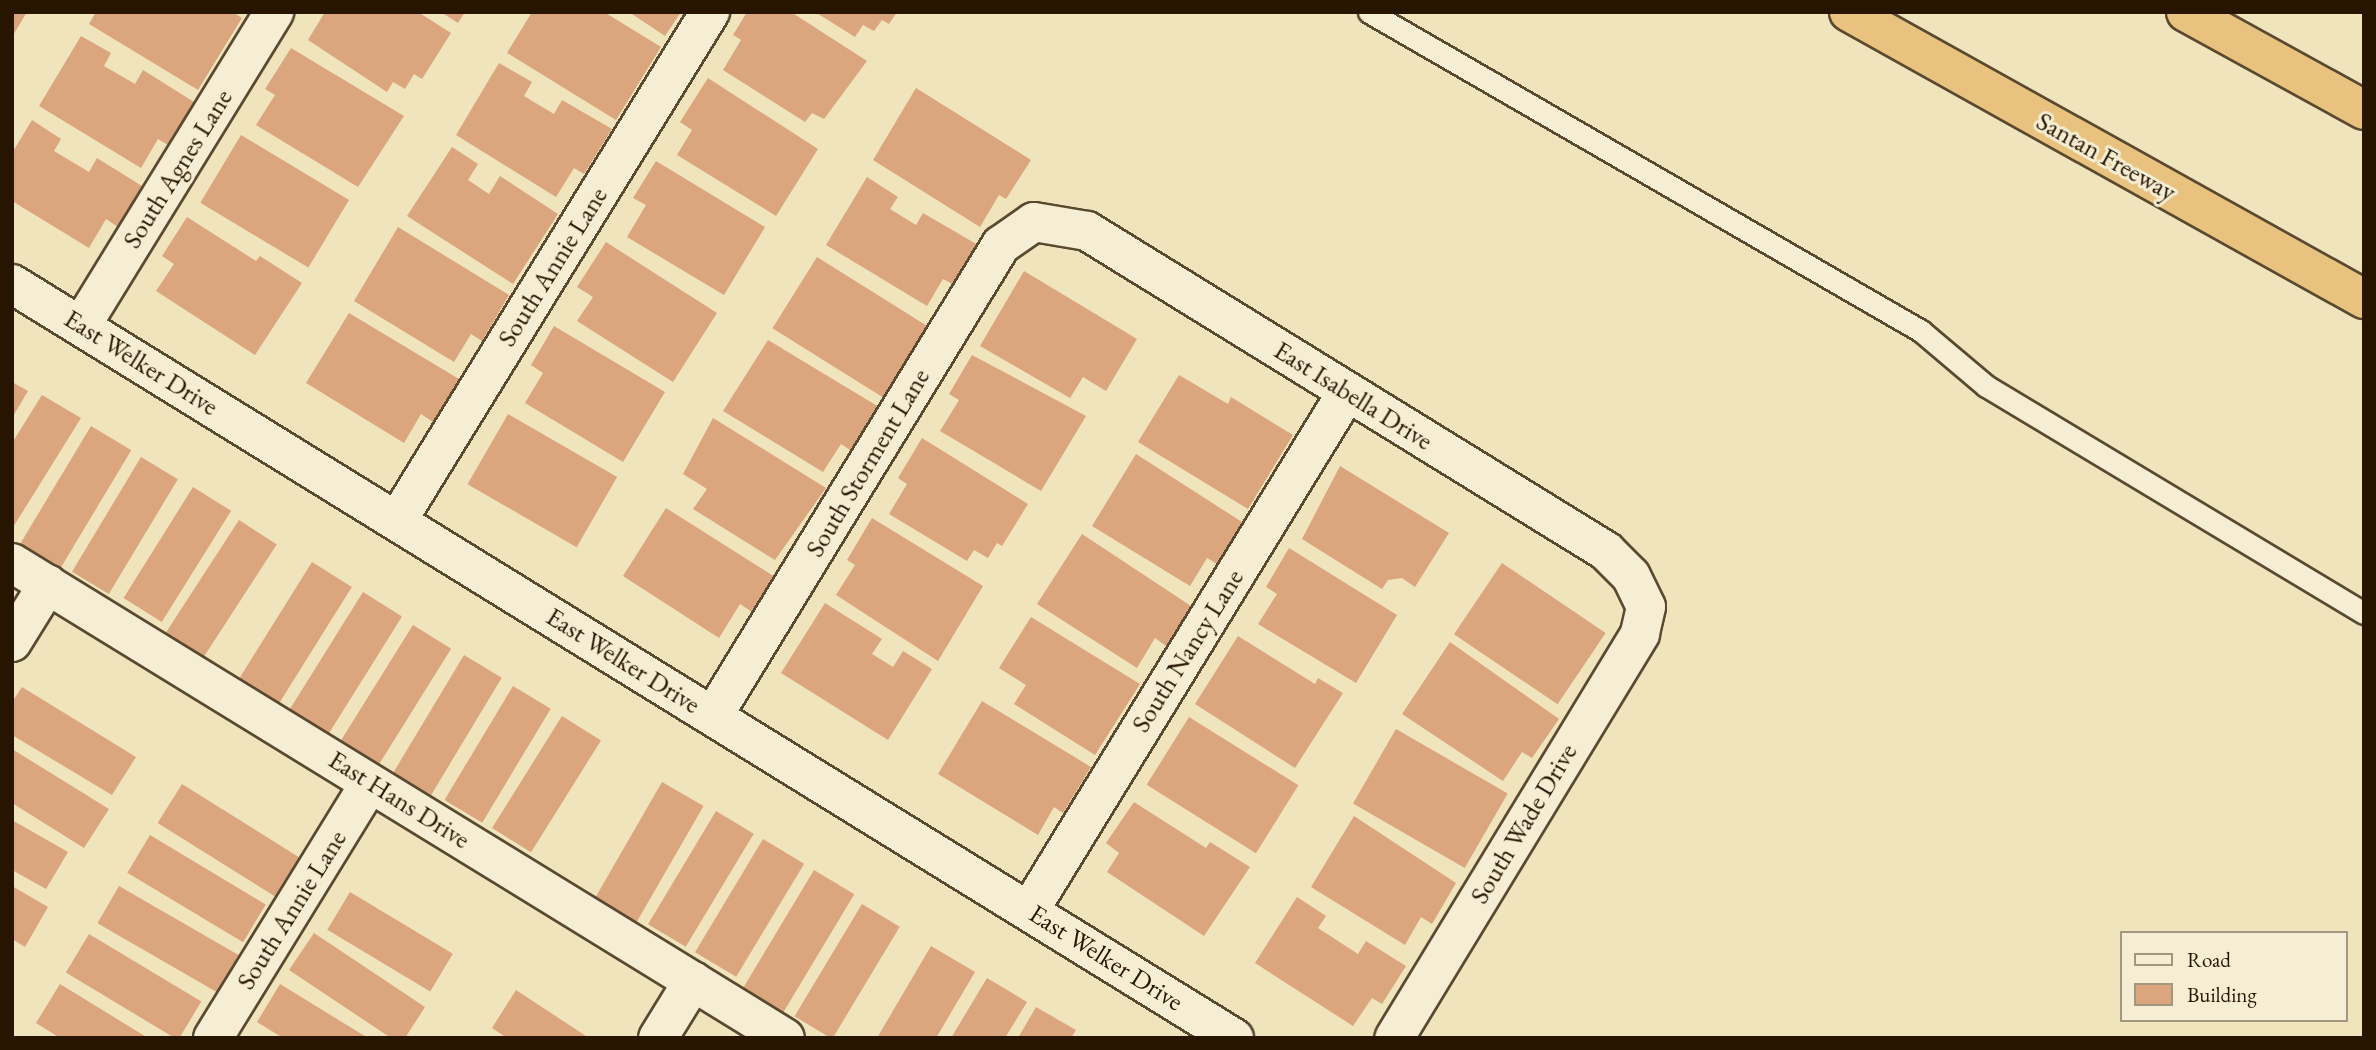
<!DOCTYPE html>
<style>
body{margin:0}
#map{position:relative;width:2376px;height:1050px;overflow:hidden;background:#f0e4bd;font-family:"EB Garamond",serif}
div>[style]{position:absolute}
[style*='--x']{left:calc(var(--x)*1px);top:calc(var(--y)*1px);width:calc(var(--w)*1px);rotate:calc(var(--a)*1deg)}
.building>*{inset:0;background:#dba57d;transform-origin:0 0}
.roads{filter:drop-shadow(2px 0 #59492f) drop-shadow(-2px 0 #59492f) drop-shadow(0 2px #59492f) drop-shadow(0 -2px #59492f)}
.lane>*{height:21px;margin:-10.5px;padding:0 10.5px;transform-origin:10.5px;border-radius:10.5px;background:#f5edd4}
.street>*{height:38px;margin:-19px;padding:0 19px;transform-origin:19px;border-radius:19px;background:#f5edd4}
.highway>*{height:38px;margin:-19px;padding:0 19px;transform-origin:19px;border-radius:19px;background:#e8c27e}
span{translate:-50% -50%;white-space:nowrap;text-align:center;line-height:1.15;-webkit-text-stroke:6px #f5edd4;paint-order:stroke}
.street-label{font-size:26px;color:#271500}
.frame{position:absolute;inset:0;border:14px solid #271500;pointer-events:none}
.legend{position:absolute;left:2120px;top:931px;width:228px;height:91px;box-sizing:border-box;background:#f5edd4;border:2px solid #a3977f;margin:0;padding:9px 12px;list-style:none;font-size:21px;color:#271500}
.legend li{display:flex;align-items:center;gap:14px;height:35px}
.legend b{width:35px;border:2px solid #a3977f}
</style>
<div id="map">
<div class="building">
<div style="clip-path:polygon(12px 12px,27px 12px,12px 37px)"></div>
<div style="clip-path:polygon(96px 12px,233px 12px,242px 18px,198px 90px,89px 24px)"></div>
<div style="clip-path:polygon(325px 12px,418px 12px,451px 33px,422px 79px,414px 74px,405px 89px,393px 82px,387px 92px,308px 40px)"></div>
<div style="clip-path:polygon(441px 12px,465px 12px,458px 23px)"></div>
<div style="clip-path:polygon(532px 12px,604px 12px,661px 47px,616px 120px,507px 53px)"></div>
<div style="clip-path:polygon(629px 12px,681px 12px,665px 36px)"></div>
<div style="clip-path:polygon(747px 12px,791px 12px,867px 61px,824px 119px,812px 113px,805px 122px,723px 70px,741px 40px,733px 35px)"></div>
<div style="clip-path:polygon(815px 12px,897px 12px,889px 24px,882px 20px,874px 31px,863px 25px,855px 37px)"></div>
<div style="clip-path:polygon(81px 36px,111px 53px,104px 66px,135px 84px,143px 70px,194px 102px,168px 145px,158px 139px,141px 168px,39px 106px)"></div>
<div style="clip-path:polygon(291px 48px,404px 116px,358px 187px,256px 125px,275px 95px,265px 89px)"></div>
<div style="clip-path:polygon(499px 63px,532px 82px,524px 96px,554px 114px,562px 100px,612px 129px,584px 174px,574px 168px,556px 197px,456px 135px)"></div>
<div style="clip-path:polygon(708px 78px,818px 149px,776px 216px,677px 155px,692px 130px,680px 122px)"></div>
<div style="clip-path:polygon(916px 88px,1031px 160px,1006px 199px,999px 195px,980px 227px,873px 160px)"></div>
<div style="clip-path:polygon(32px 120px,61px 139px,54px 151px,89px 172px,97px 158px,142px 186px,118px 227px,106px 219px,89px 248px,12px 201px,12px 153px)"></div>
<div style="left:241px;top:135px;width:126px;height:79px;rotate:31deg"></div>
<div style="clip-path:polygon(452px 147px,478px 164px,468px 180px,489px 194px,500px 176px,558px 214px,513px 284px,407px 216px)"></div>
<div style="clip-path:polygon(656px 161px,765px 227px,724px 295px,627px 237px,646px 205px,633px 198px)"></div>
<div style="clip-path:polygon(867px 177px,898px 197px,890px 209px,916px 225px,923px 213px,978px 245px,954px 285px,943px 279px,927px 306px,826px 245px)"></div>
<div style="clip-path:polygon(187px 217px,256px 261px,260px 256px,302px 283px,255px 355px,156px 291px,174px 264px,162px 256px)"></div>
<div style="clip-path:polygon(398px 227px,509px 295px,482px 341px,471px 334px,454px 362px,354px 301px)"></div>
<div style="clip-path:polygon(606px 242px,717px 313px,673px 382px,577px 321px,593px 297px,577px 287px)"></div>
<div style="left:817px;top:257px;width:130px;height:84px;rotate:32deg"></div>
<div style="clip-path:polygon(1024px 271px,1137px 339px,1106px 391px,1083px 377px,1070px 398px,980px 346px)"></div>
<div style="clip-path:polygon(349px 313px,459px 379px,433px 422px,421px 414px,404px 443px,306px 383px)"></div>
<div style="clip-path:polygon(554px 326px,665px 392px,623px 462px,525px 403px,543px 373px,531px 365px)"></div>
<div style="clip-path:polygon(768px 340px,879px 407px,850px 450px,841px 444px,823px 472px,723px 411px)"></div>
<div style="clip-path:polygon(972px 355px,1086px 416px,1041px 491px,940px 431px,959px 400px,949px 394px)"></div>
<div style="clip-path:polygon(1179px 375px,1228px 404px,1231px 397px,1293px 435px,1248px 509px,1138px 442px)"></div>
<div style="clip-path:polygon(12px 382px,28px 391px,12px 418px)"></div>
<div style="clip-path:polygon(42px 395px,81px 418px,12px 529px,12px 443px)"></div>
<div style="left:508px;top:414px;width:126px;height:81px;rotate:30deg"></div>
<div style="clip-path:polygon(713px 418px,826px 488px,775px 560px,693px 509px,707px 489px,683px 474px)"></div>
<div style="left:91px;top:426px;width:47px;height:137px;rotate:31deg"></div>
<div style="clip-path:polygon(922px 438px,1028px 504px,1002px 546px,997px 543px,988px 558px,974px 550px,967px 561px,889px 514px,907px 484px,898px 478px)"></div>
<div style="clip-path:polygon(1136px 454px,1242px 522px,1217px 564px,1207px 558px,1190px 586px,1092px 526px)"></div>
<div style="left:141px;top:457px;width:43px;height:134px;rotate:31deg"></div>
<div style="clip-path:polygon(1340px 466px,1449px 533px,1415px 587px,1402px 578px,1388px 580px,1382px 589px,1302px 539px)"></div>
<div style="left:193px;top:487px;width:45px;height:131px;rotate:32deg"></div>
<div style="clip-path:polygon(666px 508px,775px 577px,752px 612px,740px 604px,719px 638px,623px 576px)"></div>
<div style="clip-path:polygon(872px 518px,983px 586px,938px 661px,836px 595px,855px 565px,847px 560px)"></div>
<div style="left:239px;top:520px;width:45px;height:135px;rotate:33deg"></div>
<div style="clip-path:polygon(1082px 534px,1191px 606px,1166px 646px,1155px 638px,1137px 668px,1037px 604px)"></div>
<div style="clip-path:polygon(1289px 548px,1397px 615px,1356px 683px,1258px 624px,1277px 594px,1266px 587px)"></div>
<div style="left:312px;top:562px;width:47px;height:139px;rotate:32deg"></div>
<div style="left:1502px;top:563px;width:125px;height:86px;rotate:34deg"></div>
<div style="left:363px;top:592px;width:46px;height:139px;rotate:32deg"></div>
<div style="clip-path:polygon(825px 603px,882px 639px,872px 654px,893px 667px,903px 651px,932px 669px,888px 740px,781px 673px)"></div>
<div style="clip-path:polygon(1031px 617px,1140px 684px,1095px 755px,1014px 704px,1026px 685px,999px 668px)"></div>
<div style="left:413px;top:625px;width:45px;height:139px;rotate:32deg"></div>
<div style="clip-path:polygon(1238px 636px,1315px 684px,1318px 678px,1343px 693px,1295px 768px,1195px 704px)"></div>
<div style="clip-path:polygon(1450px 642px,1559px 719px,1532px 758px,1522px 752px,1503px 781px,1402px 714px)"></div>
<div style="left:464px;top:655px;width:44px;height:137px;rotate:31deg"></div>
<div style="left:513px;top:686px;width:44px;height:133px;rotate:31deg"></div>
<div style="clip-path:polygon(22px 687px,136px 757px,112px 795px,12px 735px,12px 702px)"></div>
<div style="clip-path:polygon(982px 701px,1091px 767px,1063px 813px,1054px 807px,1038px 835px,938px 774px)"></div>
<div style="left:562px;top:716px;width:46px;height:132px;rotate:32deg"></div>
<div style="left:1189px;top:717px;width:129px;height:80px;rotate:32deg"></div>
<div style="left:1396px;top:729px;width:129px;height:86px;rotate:30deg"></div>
<div style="clip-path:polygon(12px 749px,109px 809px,84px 848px,12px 803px)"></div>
<div style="left:662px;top:782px;width:48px;height:135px;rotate:30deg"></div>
<div style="left:182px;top:784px;width:138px;height:46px;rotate:32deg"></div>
<div style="clip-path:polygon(1134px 802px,1206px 848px,1210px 842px,1250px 867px,1204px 936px,1107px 872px,1119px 853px,1106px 843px)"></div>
<div style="left:716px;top:811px;width:44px;height:132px;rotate:31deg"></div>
<div style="clip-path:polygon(1354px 816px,1456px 883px,1432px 924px,1421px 917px,1405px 945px,1311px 887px)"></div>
<div style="clip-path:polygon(12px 820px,68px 852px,46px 889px,12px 870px)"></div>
<div style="left:150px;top:835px;width:135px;height:44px;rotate:31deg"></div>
<div style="left:763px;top:839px;width:48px;height:132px;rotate:31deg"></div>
<div style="left:814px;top:870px;width:47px;height:138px;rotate:31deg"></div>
<div style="clip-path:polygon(12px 886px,48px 907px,25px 947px,12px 939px)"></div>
<div style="left:119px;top:886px;width:138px;height:43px;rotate:30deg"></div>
<div style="left:350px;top:892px;width:120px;height:44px;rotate:31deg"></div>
<div style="clip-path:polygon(1297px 897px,1326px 916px,1318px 928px,1358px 954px,1366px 941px,1406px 966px,1382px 1004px,1372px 998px,1353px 1026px,1255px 963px)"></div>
<div style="left:862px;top:904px;width:44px;height:131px;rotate:31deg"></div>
<div style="clip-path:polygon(314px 933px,425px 1007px,405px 1038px,391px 1038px,289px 970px)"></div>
<div style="left:89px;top:934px;width:131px;height:45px;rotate:31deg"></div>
<div style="clip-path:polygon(931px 946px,975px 972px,936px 1038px,877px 1038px)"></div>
<div style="clip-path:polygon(987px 978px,1027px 1002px,1005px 1038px,951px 1038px)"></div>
<div style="clip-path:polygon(60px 984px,148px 1038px,60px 1038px,36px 1023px)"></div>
<div style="clip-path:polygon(280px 984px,368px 1038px,283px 1038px,257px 1022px)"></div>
<div style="clip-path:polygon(516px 990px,589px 1038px,507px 1038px,492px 1028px)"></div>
<div style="clip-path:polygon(1036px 1007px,1076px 1030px,1071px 1038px,1018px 1038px)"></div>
</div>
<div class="roads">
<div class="lane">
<div style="--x:1369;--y:12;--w:638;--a:30.02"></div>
<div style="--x:1921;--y:331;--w:85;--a:40.2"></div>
<div style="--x:1986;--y:386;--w:441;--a:31"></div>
</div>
<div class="street">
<div style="--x:12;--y:284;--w:1436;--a:31.68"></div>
<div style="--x:81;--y:326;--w:369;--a:-58.4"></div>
<div style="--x:397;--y:521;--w:598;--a:-58.41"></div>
<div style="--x:12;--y:563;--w:907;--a:31.57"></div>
<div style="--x:12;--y:642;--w:68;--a:-58.2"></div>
<div style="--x:713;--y:716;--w:552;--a:-58.56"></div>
<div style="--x:1001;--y:245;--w:40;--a:-34.9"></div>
<div style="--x:1034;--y:222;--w:54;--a:9.6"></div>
<div style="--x:1087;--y:231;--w:610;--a:31.66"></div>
<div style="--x:1606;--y:551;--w:35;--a:45"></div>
<div style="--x:1631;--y:576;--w:34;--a:64"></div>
<div style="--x:1646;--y:607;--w:28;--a:103"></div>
<div style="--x:1640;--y:634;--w:473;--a:121.3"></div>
<div style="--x:1029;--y:911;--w:609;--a:-58.5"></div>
<div style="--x:213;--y:1038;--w:299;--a:-58.4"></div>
<div style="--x:658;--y:1038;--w:67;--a:-58.4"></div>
</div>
<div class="highway">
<div style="--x:1849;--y:12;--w:590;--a:29.13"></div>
<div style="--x:2186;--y:12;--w:203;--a:28.8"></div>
</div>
</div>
<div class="street-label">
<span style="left:2106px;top:157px;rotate:29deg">Santan Freeway</span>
<span style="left:178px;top:169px;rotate:-58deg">South Agnes Lane</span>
<span style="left:553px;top:267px;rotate:-58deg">South Annie Lane</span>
<span style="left:141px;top:363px;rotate:32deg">East Welker Drive</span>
<span style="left:1353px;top:396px;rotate:32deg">East Isabella Drive</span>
<span style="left:868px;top:463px;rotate:-59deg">South Storment Lane</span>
<span style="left:1188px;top:651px;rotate:-58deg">South Nancy Lane</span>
<span style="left:623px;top:661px;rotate:32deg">East Welker Drive</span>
<span style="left:399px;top:800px;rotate:32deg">East Hans Drive</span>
<span style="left:1524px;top:824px;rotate:-59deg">South Wade Drive</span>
<span style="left:292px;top:910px;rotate:-58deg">South Annie Lane</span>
<span style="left:1106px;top:958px;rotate:32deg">East Welker Drive</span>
</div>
<div class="frame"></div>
<ul class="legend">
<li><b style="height:9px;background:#f5edd4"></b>Road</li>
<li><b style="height:19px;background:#dba57d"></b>Building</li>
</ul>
</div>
